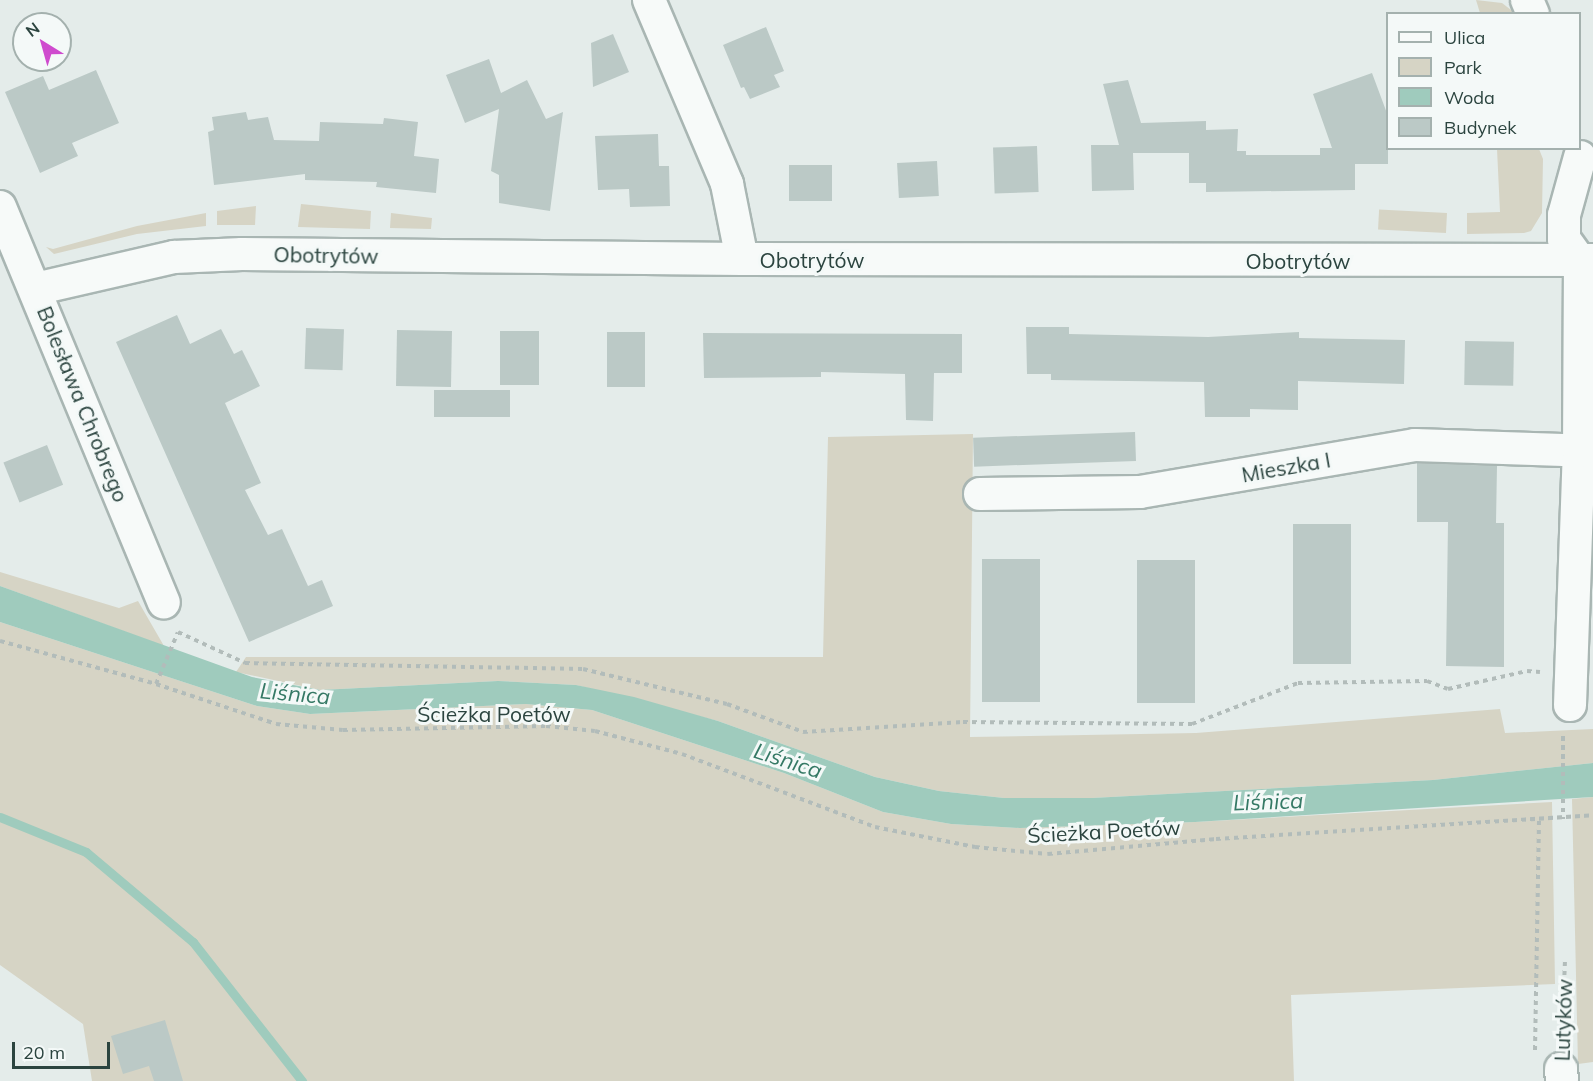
<!DOCTYPE html>
<meta charset="utf-8">
<style>
body{margin:0}
#map{position:relative;width:1593px;height:1081px;overflow:hidden;background:#e4ecea;font-family:Mulish,sans-serif}
div>[style]{position:absolute}
[style*='--x']{left:calc(var(--x)*1px);top:calc(var(--y)*1px);width:calc(var(--w)*1px);rotate:calc(var(--a)*1deg)}
.green>*{inset:0;background:#d6d4c5;transform-origin:0 0}
.water>*{inset:0;background:#9fcbbd}
.stream>*{height:9px;margin:-4.5px;padding:0 4.5px;transform-origin:4.5px;border-radius:4.5px;background:#9fcbbd}
.building>*{inset:0;background:#bbc9c6;transform-origin:0 0}
.path>*{height:4px;margin-top:-2px;transform-origin:0;background:repeating-linear-gradient(90deg,#b2bcba 0 4.5px,transparent 0 9px)}
.roads{filter:drop-shadow(2px 0 #a9b6b3) drop-shadow(-2px 0 #a9b6b3) drop-shadow(0 2px #a9b6b3) drop-shadow(0 -2px #a9b6b3)}
.minor>*{height:32px;margin:-16px;padding:0 16px;transform-origin:16px;border-radius:16px;background:#f7faf9}
span{translate:-50% -50%;white-space:nowrap;text-align:center;line-height:1.15;-webkit-text-stroke:6px #f4f9f8;paint-order:stroke}
.street-label{font-size:21px;color:#2b443f}
.water-label{font-size:22px;color:#357965;font-style:italic}
.legend{position:absolute;left:1386px;top:12px;width:195px;height:138px;box-sizing:border-box;background:#f4f9f8;border:2px solid #a4b1ae;margin:0;padding:8px 10px;list-style:none;font-size:18px;color:#2b443f}
.legend li{display:flex;align-items:center;gap:12px;height:30px}
.legend b{width:30px;border:2px solid #a4b1ae}
.north{position:absolute;left:12px;top:12px;width:60px;height:60px;box-sizing:border-box;background:#f4f9f8;border:2px solid #a4b1ae;border-radius:50%;rotate:323deg;font-size:16px;font-weight:700;line-height:24px;text-align:center;color:#2b443f}
.north::after{content:'';display:block;margin:auto;width:21px;height:27px;background:#cf4bce;clip-path:polygon(50% 0,100% 100%,50% 72%,0 100%)}
.scale{position:absolute;left:12px;top:1042px;width:98px;height:27px;box-sizing:border-box;border:3px solid #2b443f;border-top:0;padding-left:8px;font-size:18px;line-height:21px;white-space:nowrap;color:#2b443f;-webkit-text-stroke:4px #f4f9f8;paint-order:stroke}
</style>
<div id="map">
<div class="green">
<div style="clip-path:polygon(1476px 0,1502px 3px,1515px 13px,1480px 13px)"></div>
<div style="clip-path:polygon(1497px 149px,1539px 149px,1543px 159px,1542px 213px,1531px 231px,1524px 233px,1467px 234px,1467px 213px,1500px 212px)"></div>
<div style="clip-path:polygon(301px 204px,371px 211px,370px 229px,298px 227px)"></div>
<div style="clip-path:polygon(256px 206px,255px 225px,217px 225px,217px 211px)"></div>
<div style="clip-path:polygon(206px 213px,206px 226px,137px 234px,54px 254px,46px 247px,53px 249px,137px 226px)"></div>
<div style="clip-path:polygon(391px 213px,432px 218px,431px 229px,390px 228px)"></div>
<div style="left:1447px;top:213px;width:20px;height:68px;rotate:93deg"></div>
<div style="clip-path:polygon(973px 434px,970px 737px,1196px 733px,1500px 709px,1505px 733px,1593px 729px,1593px 763px,1433px 780px,1092px 798px,1004px 798px,939px 791px,875px 777px,718px 721px,576px 685px,498px 681px,320px 690px,236px 672px,246px 657px,823px 657px,828px 437px)"></div>
<div style="clip-path:polygon(0 572px,119px 608px,138px 601px,164px 646px,0 586px)"></div>
<div style="clip-path:polygon(0 622px,257px 706px,310px 714px,526px 704px,592px 710px,784px 773px,883px 812px,951px 824px,1020px 828px,1195px 822px,1552px 802px,1555px 984px,1291px 995px,1294px 1081px,92px 1081px,83px 1024px,0 965px)"></div>
<div style="clip-path:polygon(1593px 797px,1593px 1062px,1578px 1064px,1572px 799px)"></div>
</div>
<div class="water">
<div style="clip-path:polygon(0 586px,252px 677px,320px 690px,498px 681px,576px 685px,634px 697px,718px 721px,875px 777px,939px 791px,1004px 798px,1092px 798px,1433px 780px,1593px 763px,1593px 797px,1195px 822px,1020px 828px,951px 824px,883px 812px,784px 773px,592px 710px,526px 704px,310px 714px,257px 706px,0 622px)"></div>
</div>
<div class="stream">
<div style="--x:0;--y:817;--w:93;--a:22.1"></div>
<div style="--x:86;--y:852;--w:140;--a:40.1"></div>
<div style="--x:193;--y:942;--w:177;--a:51.9"></div>
</div>
<div class="building">
<div style="clip-path:polygon(766px 27px,784px 71px,774px 75px,780px 87px,750px 99px,744px 87px,741px 88px,723px 45px)"></div>
<div style="clip-path:polygon(613px 34px,629px 72px,593px 87px,591px 43px)"></div>
<div style="clip-path:polygon(489px 59px,501px 93px,527px 80px,546px 119px,563px 112px,550px 211px,499px 203px,499px 175px,491px 171px,499px 109px,465px 123px,446px 75px)"></div>
<div style="clip-path:polygon(96px 70px,119px 123px,72px 143px,78px 156px,40px 173px,5px 92px,43px 76px,49px 90px)"></div>
<div style="clip-path:polygon(1372px 73px,1388px 116px,1388px 164px,1355px 164px,1355px 190px,1206px 192px,1206px 183px,1189px 183px,1189px 153px,1133px 153px,1134px 190px,1092px 191px,1091px 145px,1119px 145px,1103px 84px,1128px 80px,1141px 123px,1206px 121px,1206px 130px,1238px 129px,1237px 151px,1246px 151px,1246px 155px,1320px 155px,1320px 148px,1332px 148px,1313px 94px)"></div>
<div style="clip-path:polygon(246px 112px,248px 120px,268px 117px,274px 140px,319px 141px,320px 122px,383px 124px,384px 118px,418px 122px,414px 156px,439px 159px,436px 193px,376px 187px,377px 182px,305px 180px,305px 174px,214px 185px,208px 132px,214px 130px,212px 117px)"></div>
<div style="clip-path:polygon(658px 134px,659px 166px,669px 166px,670px 206px,630px 207px,629px 189px,598px 190px,595px 136px)"></div>
<div style="left:1037px;top:146px;width:46px;height:44px;rotate:88deg"></div>
<div style="left:937px;top:161px;width:35px;height:40px;rotate:87deg"></div>
<div style="left:832px;top:165px;width:36px;height:43px;rotate:90deg"></div>
<div style="clip-path:polygon(177px 315px,190px 344px,221px 329px,234px 354px,242px 350px,260px 386px,225px 403px,261px 483px,245px 490px,268px 535px,282px 529px,308px 586px,322px 580px,333px 606px,249px 642px,116px 342px)"></div>
<div style="clip-path:polygon(1026px 327px,1069px 327px,1069px 334px,1208px 337px,1299px 332px,1299px 338px,1405px 340px,1404px 384px,1298px 381px,1298px 410px,1250px 409px,1250px 417px,1205px 417px,1204px 382px,1051px 380px,1051px 374px,1027px 374px)"></div>
<div style="left:306px;top:328px;width:38px;height:41px;rotate:2deg"></div>
<div style="left:397px;top:330px;width:55px;height:56px;rotate:1deg"></div>
<div style="left:500px;top:331px;width:39px;height:54px"></div>
<div style="left:607px;top:332px;width:38px;height:55px"></div>
<div style="clip-path:polygon(703px 333px,962px 334px,962px 373px,934px 373px,933px 421px,906px 420px,905px 374px,821px 372px,821px 377px,704px 378px)"></div>
<div style="left:1465px;top:341px;width:49px;height:44px;rotate:1deg"></div>
<div style="left:434px;top:390px;width:76px;height:27px"></div>
<div style="left:1135px;top:432px;width:29px;height:162px;rotate:88deg"></div>
<div style="left:47px;top:445px;width:43px;height:47px;rotate:68deg"></div>
<div style="clip-path:polygon(1417px 463px,1497px 466px,1496px 523px,1504px 523px,1504px 667px,1446px 666px,1448px 522px,1417px 522px)"></div>
<div style="left:1293px;top:524px;width:58px;height:140px"></div>
<div style="left:982px;top:559px;width:58px;height:143px"></div>
<div style="left:1137px;top:560px;width:58px;height:143px"></div>
<div style="clip-path:polygon(165px 1020px,183px 1081px,154px 1081px,149px 1066px,123px 1074px,111px 1036px)"></div>
</div>
<div class="path">
<div style="--x:178;--y:632;--w:74;--a:24.8"></div>
<div style="--x:245;--y:663;--w:338;--a:1"></div>
<div style="--x:583;--y:669;--w:148;--a:13.7"></div>
<div style="--x:727;--y:704;--w:81;--a:20.2"></div>
<div style="--x:803;--y:732;--w:160;--a:-3.6"></div>
<div style="--x:963;--y:722;--w:229;--a:0.5"></div>
<div style="--x:1192;--y:724;--w:114;--a:-21.1"></div>
<div style="--x:1298;--y:683;--w:129;--a:-0.9"></div>
<div style="--x:1427;--y:681;--w:22;--a:21"></div>
<div style="--x:1448;--y:689;--w:81;--a:-12.8"></div>
<div style="--x:1527;--y:671;--w:13;--a:4"></div>
<div style="--x:0;--y:641;--w:162;--a:15.4"></div>
<div style="--x:156;--y:684;--w:126;--a:18.4"></div>
<div style="--x:276;--y:724;--w:67;--a:5.1"></div>
<div style="--x:343;--y:730;--w:203;--a:-1.1"></div>
<div style="--x:546;--y:726;--w:49;--a:5.8"></div>
<div style="--x:595;--y:731;--w:90;--a:14.8"></div>
<div style="--x:682;--y:754;--w:206;--a:20.7"></div>
<div style="--x:875;--y:827;--w:102;--a:11.3"></div>
<div style="--x:975;--y:847;--w:73;--a:5.5"></div>
<div style="--x:1048;--y:854;--w:169;--a:-5.1"></div>
<div style="--x:1216;--y:839;--w:378;--a:-3.6"></div>
<div style="--x:156;--y:684;--w:56;--a:-67.1"></div>
<div style="--x:1563;--y:736;--w:83;--a:90"></div>
<div style="--x:1562;--y:1038;--w:79;--a:-87.8"></div>
<div style="--x:1535;--y:1050;--w:230;--a:-89"></div>
</div>
<div class="roads">
<div class="minor">
<div style="--x:649;--y:0;--w:200;--a:67"></div>
<div style="--x:727;--y:184;--w:76;--a:78.7"></div>
<div style="--x:1527;--y:0;--w:15;--a:67"></div>
<div style="--x:1580;--y:157;--w:60;--a:105.4"></div>
<div style="--x:1564;--y:215;--w:24;--a:90"></div>
<div style="--x:1564;--y:239;--w:27;--a:54"></div>
<div style="--x:0;--y:207;--w:428;--a:67.5"></div>
<div style="--x:35;--y:289;--w:143;--a:-13"></div>
<div style="--x:174;--y:257;--w:68;--a:-2.5"></div>
<div style="--x:242;--y:254;--w:500;--a:0.57"></div>
<div style="--x:742;--y:259;--w:851;--a:0.07"></div>
<div style="--x:980;--y:494;--w:160;--a:-0.7"></div>
<div style="--x:1140;--y:492;--w:279;--a:-9.7"></div>
<div style="--x:1415;--y:445;--w:178;--a:1.9"></div>
<div style="--x:1570;--y:705;--w:254;--a:-88"></div>
<div style="--x:1579;--y:451;--w:190;--a:-89.7"></div>
<div style="--x:1561;--y:1069;--w:12;--a:85"></div>
</div>
</div>
<div class="street-label">
<span style="left:326px;top:255px;rotate:1deg">Obotrytów</span>
<span style="left:812px;top:260px">Obotrytów</span>
<span style="left:1298px;top:261px">Obotrytów</span>
<span style="left:83px;top:404px;rotate:68deg">Bolesława Chrobrego</span>
<span style="left:1286px;top:467px;rotate:-10deg">Mieszka I</span>
<span style="left:494px;top:714px">Ścieżka Poetów</span>
<span style="left:1104px;top:831px;rotate:-3deg">Ścieżka Poetów</span>
<span style="left:1563px;top:1020px;rotate:-88deg">Lutyków</span>
</div>
<div class="water-label">
<span style="left:295px;top:694px;rotate:5deg">Liśnica</span>
<span style="left:788px;top:761px;rotate:18deg">Liśnica</span>
<span style="left:1268px;top:802px;rotate:-2deg">Liśnica</span>
</div>
<ul class="legend">
<li><b style="height:8px;background:#f7faf9"></b>Ulica</li>
<li><b style="height:16px;background:#d6d4c5"></b>Park</li>
<li><b style="height:16px;background:#9fcbbd"></b>Woda</li>
<li><b style="height:16px;background:#bbc9c6"></b>Budynek</li>
</ul>
<div class="north">N</div>
<div class="scale">20 m</div>
</div>
